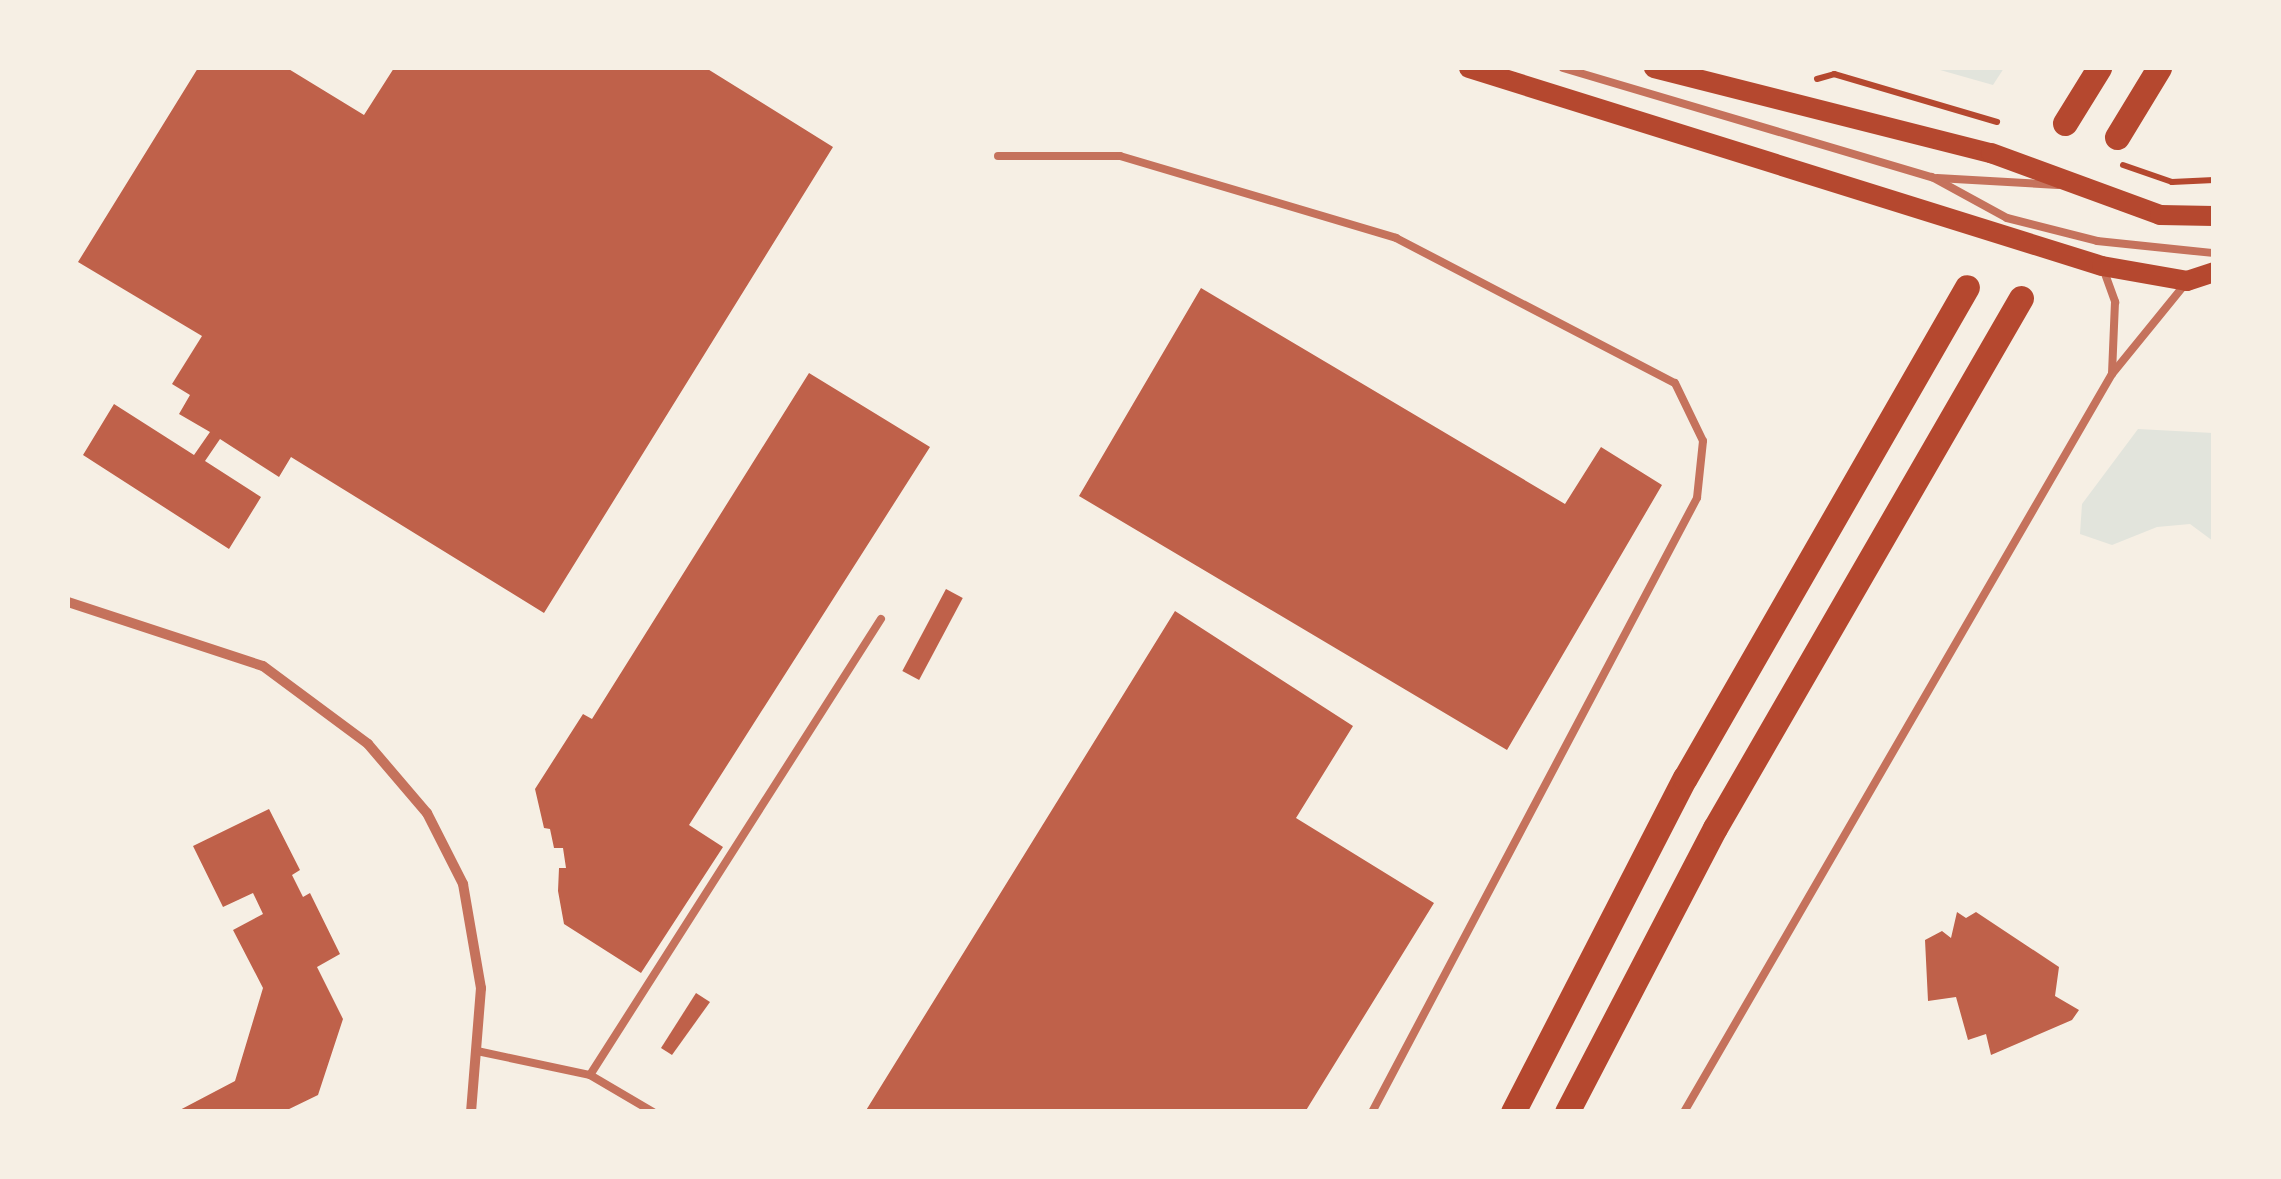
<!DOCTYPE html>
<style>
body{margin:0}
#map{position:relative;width:2281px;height:1179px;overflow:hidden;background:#f6efe4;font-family:Raleway,sans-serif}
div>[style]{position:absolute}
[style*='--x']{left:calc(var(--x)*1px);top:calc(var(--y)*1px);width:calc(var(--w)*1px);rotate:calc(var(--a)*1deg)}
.green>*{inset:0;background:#e2e4dc}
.building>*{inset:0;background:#bf614a;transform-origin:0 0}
.path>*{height:6px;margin:-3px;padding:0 3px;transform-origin:3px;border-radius:3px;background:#b5482f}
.service>*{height:8px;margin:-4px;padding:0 4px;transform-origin:4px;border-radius:4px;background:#c5725c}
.minor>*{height:10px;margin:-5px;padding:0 5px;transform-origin:5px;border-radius:5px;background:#c5725c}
.secondary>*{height:20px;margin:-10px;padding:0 10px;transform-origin:10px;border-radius:10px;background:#b5482f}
.primary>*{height:25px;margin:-12.5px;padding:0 12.5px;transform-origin:12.5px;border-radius:12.5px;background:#b5482f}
span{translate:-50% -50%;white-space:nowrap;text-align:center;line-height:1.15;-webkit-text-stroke:9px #f6efe4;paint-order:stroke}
.frame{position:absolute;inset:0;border:70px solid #f6efe4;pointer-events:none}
</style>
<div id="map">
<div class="green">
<div style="clip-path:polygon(1933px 68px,2004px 68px,1993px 85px)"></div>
<div style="clip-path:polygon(2138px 429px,2213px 433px,2213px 541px,2190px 524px,2157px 527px,2112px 545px,2080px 534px,2082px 504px)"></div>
</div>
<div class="building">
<div style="clip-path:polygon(198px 68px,287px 68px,364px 115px,394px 68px,706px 68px,833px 147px,544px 613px,291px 457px,279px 477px,220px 439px,205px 461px,261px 497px,229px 549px,83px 455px,114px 404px,194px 455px,210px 432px,179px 414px,190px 395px,172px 384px,202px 336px,78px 262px)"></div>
<div style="clip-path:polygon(1201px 288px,1565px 504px,1601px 447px,1662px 485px,1507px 750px,1079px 496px)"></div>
<div style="clip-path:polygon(809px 373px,930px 447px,689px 825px,723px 847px,641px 973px,564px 924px,558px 891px,559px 868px,566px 868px,563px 848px,554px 848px,550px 829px,544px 828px,535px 789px,583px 714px,592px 719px)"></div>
<div style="left:946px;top:589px;width:19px;height:93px;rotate:28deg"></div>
<div style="clip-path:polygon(1175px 611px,1353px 726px,1296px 818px,1434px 903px,1305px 1112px,865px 1112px)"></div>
<div style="clip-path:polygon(269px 809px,300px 870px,292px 875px,303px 897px,310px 893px,340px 954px,317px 967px,343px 1019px,318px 1095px,283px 1112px,176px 1112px,235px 1081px,263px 988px,233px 930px,263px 914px,253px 893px,223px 907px,193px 846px)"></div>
<div style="clip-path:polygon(1957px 912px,1966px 918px,1976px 912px,2059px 967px,2055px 996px,2079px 1010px,2072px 1020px,1991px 1055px,1986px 1034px,1968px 1040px,1956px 997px,1928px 1001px,1925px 940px,1942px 931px,1951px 938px)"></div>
<div style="clip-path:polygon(696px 993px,710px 1002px,672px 1055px,661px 1048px)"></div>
</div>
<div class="path">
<div style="--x:1817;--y:79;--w:18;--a:-16"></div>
<div style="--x:1834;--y:74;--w:170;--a:16.4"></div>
<div style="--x:2123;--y:165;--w:52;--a:19.1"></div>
<div style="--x:2172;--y:182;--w:42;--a:-2.7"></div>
</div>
<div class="service">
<div style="--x:1563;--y:68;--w:385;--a:16.5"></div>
<div style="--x:1932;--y:177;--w:85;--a:28.7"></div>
<div style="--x:2007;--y:218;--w:93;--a:14.3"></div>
<div style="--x:2097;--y:241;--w:118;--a:5.9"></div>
<div style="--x:998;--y:156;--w:122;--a:0"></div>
<div style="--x:1120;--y:156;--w:288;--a:16.5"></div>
<div style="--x:1396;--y:238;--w:314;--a:27.5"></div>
<div style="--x:1675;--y:383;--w:64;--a:64.2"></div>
<div style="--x:1703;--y:441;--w:57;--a:96"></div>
<div style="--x:1697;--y:498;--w:695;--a:117.89"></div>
<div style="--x:1937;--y:178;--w:121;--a:3.3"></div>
<div style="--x:2104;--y:271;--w:33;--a:70"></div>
<div style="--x:2115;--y:302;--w:72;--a:92.4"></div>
<div style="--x:477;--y:1051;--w:116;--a:12"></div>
<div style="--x:590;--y:1075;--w:541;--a:-57.46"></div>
<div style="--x:590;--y:1075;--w:73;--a:30.4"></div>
<div style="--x:1684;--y:1112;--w:853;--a:-59.89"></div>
<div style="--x:2112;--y:374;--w:117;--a:-50.9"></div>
</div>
<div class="minor">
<div style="--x:68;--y:602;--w:205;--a:18.2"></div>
<div style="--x:263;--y:666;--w:131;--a:36.6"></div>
<div style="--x:368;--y:744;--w:91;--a:49.5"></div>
<div style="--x:427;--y:813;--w:80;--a:63.1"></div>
<div style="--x:463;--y:884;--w:106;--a:80.2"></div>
<div style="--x:481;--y:988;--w:124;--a:94.6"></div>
</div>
<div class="secondary">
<div style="--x:1469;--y:68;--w:663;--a:17.37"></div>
<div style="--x:2102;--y:266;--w:86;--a:10"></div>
<div style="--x:2187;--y:281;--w:28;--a:-18"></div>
<div style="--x:1654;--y:68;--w:348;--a:14.2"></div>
<div style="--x:1991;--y:153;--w:180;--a:20.1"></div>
<div style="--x:2160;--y:215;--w:54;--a:1.1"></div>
</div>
<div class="primary">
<div style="--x:2065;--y:123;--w:65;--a:-58.3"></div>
<div style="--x:2117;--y:137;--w:81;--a:-58.7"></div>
<div style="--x:1513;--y:1112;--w:376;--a:-62.8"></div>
<div style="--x:1685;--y:778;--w:566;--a:-60.13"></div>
<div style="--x:1567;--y:1112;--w:320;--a:-62.5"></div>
<div style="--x:1715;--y:828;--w:612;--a:-60"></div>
</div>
<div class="frame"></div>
</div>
